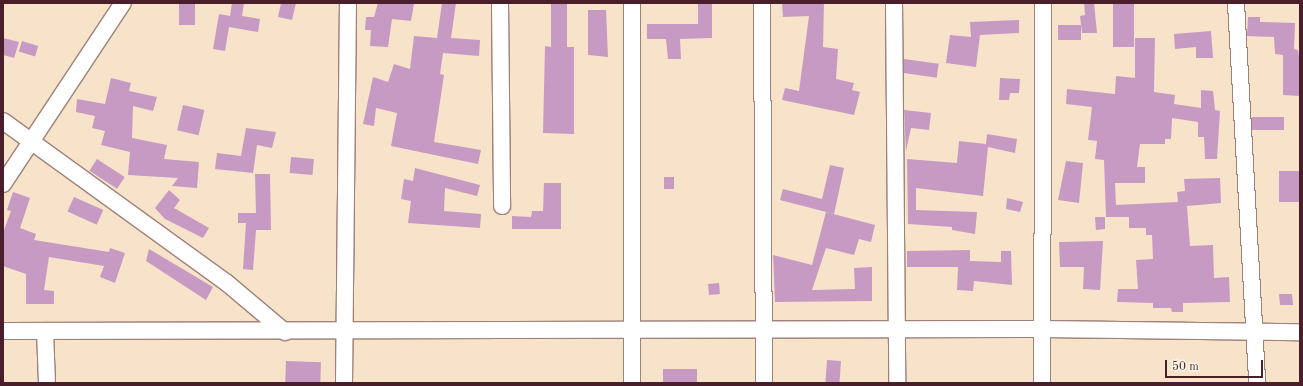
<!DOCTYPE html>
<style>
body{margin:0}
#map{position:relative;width:1303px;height:386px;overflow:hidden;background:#f6e3c9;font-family:"Old Standard TT",serif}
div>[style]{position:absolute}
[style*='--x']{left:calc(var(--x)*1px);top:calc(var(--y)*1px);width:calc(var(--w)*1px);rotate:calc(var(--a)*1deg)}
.building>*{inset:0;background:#c79ac4;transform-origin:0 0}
.roads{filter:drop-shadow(1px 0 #a0817a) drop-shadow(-1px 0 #a0817a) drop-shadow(0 1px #a0817a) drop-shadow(0 -1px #a0817a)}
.minor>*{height:16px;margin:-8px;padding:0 8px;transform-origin:8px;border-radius:8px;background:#fff}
span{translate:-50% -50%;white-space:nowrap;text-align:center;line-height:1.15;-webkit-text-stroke:4px #fcf5e5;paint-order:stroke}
.frame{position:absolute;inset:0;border:4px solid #4a1f2b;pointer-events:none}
.scale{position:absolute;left:1165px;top:360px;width:98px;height:18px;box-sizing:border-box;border:2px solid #4a1f2b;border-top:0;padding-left:5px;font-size:12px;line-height:14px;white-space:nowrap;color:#4a1f2b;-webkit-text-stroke:3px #fcf5e5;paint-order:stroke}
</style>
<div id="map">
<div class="building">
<div style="left:179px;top:3px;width:16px;height:22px"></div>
<div style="clip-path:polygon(232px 3px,244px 3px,242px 16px,260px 19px,258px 32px,229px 27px,225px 51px,213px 49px,219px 14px,230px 16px)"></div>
<div style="clip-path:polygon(281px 3px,296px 3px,292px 20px,278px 17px)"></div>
<div style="clip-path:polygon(378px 3px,414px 3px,411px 21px,392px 19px,388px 47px,370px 46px,371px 30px,365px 30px,366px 17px,374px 17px)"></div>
<div style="clip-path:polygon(442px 3px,456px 3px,451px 38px,480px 40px,479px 56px,443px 53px,440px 74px,444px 75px,434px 142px,481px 150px,478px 164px,391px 146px,397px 113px,376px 108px,374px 126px,363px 124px,373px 77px,388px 82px,394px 64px,410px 69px,414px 36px,437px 38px)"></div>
<div style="clip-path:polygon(551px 3px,567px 3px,567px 47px,574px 47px,574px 134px,543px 133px,545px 46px,551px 47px)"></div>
<div style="clip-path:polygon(698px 3px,712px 3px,712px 38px,680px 39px,681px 59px,668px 59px,666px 39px,647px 39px,647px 24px,698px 24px)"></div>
<div style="clip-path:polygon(782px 3px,824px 3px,823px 47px,838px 49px,836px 79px,854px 83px,852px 90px,860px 92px,854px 115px,782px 100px,785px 88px,799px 91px,809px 16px,783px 17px)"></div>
<div style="clip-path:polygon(1084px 3px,1094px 3px,1097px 33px,1082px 33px,1080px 16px,1085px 15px)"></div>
<div style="left:1113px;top:3px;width:21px;height:44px"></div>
<div style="clip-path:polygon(588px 10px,606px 10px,608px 57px,588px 55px)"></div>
<div style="clip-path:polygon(1248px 17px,1260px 17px,1260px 22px,1295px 23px,1294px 49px,1298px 50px,1300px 65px,1300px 96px,1283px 95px,1283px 55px,1275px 54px,1274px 37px,1247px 36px)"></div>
<div style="clip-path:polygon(1019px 20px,1019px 33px,980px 35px,976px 67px,946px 63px,950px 35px,971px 37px,970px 22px)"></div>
<div style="left:1081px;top:25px;width:15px;height:23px;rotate:90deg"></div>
<div style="clip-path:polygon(1211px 31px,1213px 58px,1196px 58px,1196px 47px,1175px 49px,1174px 34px)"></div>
<div style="clip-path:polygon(3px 38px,19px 42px,14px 58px,3px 55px)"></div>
<div style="clip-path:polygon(1135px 38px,1155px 38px,1154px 92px,1175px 95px,1174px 104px,1201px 108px,1201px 90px,1213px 91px,1215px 110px,1220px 111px,1217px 159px,1205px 159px,1204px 137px,1198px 137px,1198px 122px,1172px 118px,1171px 139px,1165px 139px,1165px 144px,1140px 144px,1137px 167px,1145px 167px,1145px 183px,1115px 183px,1116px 205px,1178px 202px,1177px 192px,1185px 191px,1184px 179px,1220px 178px,1221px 203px,1187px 206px,1190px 246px,1213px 245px,1214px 278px,1229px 277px,1230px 302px,1183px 303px,1183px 312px,1172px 312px,1171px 308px,1153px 308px,1153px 303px,1117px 302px,1118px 289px,1138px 289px,1136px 260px,1153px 259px,1152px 235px,1146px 235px,1146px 228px,1129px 228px,1129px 217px,1106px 217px,1104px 160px,1095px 159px,1097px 141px,1088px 140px,1092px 107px,1066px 104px,1067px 89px,1115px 94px,1116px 76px,1135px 78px)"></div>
<div style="left:22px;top:41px;width:17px;height:11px;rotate:17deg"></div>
<div style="left:904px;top:59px;width:35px;height:14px;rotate:8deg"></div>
<div style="clip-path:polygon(111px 78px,131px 83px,129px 91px,157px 97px,153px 111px,133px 106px,132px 138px,167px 145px,164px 159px,199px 162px,197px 188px,172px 186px,178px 178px,128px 175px,130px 152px,101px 145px,105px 131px,92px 128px,95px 116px,76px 112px,77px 99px,105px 104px)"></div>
<div style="clip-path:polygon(1000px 78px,1020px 79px,1019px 93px,1010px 93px,1009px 100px,999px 100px)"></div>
<div style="left:183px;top:105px;width:22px;height:26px;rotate:13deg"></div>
<div style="clip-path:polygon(904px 110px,931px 113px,929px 130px,911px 128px,906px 151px)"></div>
<div style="left:1252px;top:117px;width:32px;height:13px"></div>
<div style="clip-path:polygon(246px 128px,276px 132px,272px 148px,257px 145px,253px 173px,215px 169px,217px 153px,241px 156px)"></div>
<div style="clip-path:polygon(987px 134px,1017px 139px,1015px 153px,988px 147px,983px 196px,916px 188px,916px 210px,977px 212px,975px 234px,952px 230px,952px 227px,908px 224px,907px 159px,957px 163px,959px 141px,986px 144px)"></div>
<div style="left:291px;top:157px;width:23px;height:16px;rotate:5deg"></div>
<div style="left:97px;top:159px;width:33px;height:14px;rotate:33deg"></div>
<div style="clip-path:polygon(1066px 161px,1083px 163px,1079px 203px,1058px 200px)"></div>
<div style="clip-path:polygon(830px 165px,844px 168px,834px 214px,780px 200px,783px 189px,822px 199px)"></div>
<div style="clip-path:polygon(415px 168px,480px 185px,477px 196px,445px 188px,444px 211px,481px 214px,480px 228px,408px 223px,411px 201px,401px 199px,404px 179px,413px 181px)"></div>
<div style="left:1300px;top:171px;width:31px;height:21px;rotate:90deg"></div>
<div style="clip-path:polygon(255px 174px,270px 174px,271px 230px,256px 230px,253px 270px,243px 269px,246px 223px,238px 223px,238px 213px,256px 213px)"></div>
<div style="left:664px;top:177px;width:10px;height:12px"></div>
<div style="clip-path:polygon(544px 183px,561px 183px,561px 229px,512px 229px,512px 216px,531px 217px,532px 211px,543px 211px)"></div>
<div style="clip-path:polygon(169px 190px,180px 200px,174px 208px,209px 228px,203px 238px,165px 219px,155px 208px)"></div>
<div style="clip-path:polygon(13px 192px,30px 198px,20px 228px,36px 234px,34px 240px,109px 252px,110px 248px,125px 253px,115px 283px,100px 277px,104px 266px,49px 257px,44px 290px,54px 291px,54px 304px,26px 304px,26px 274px,3px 266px,3px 233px,11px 211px,7px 210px)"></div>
<div style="left:74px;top:197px;width:32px;height:16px;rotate:24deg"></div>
<div style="clip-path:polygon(1007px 198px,1023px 202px,1020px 212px,1006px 209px)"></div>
<div style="clip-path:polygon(826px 212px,875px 225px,871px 242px,859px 239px,854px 255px,826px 248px,812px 290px,855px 289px,854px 268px,872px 267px,872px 301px,775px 302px,773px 255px,812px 265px)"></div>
<div style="clip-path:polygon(1095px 217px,1105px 217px,1105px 229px,1096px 230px)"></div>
<div style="clip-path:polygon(1103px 241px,1100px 290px,1083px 289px,1084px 267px,1060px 267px,1059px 242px)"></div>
<div style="clip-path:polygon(149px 249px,213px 287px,206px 300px,146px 261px)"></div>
<div style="clip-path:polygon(970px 250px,970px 261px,1001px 262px,1001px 251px,1011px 251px,1012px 285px,974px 281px,973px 291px,957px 290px,958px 267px,907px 267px,907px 251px)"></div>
<div style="left:719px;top:283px;width:11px;height:11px;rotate:85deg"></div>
<div style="clip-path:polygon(1279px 294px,1292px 294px,1293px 305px,1280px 305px)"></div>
<div style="left:827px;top:360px;width:14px;height:23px;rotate:4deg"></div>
<div style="left:286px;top:361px;width:35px;height:22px;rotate:2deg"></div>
<div style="left:663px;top:369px;width:34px;height:14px"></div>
</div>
<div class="roads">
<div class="minor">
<div style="--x:500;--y:3;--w:203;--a:89.4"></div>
<div style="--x:762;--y:3;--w:380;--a:89.7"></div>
<div style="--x:894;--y:3;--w:380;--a:89.5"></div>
<div style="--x:1236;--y:3;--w:381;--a:86.8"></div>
<div style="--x:3;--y:121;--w:276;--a:35.9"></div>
<div style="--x:227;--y:283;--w:76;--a:40.2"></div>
<div style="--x:3;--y:184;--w:217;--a:-56.5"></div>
<div style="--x:3;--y:331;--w:1039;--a:-0.11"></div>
<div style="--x:1042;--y:329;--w:258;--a:0.7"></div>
<div style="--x:45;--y:331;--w:52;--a:87.8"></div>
<div style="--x:344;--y:383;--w:380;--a:-89.4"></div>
<div style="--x:632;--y:383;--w:380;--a:-90"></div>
<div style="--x:1042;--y:383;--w:380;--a:-89.8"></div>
</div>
</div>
<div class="frame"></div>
<div class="scale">50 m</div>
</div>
